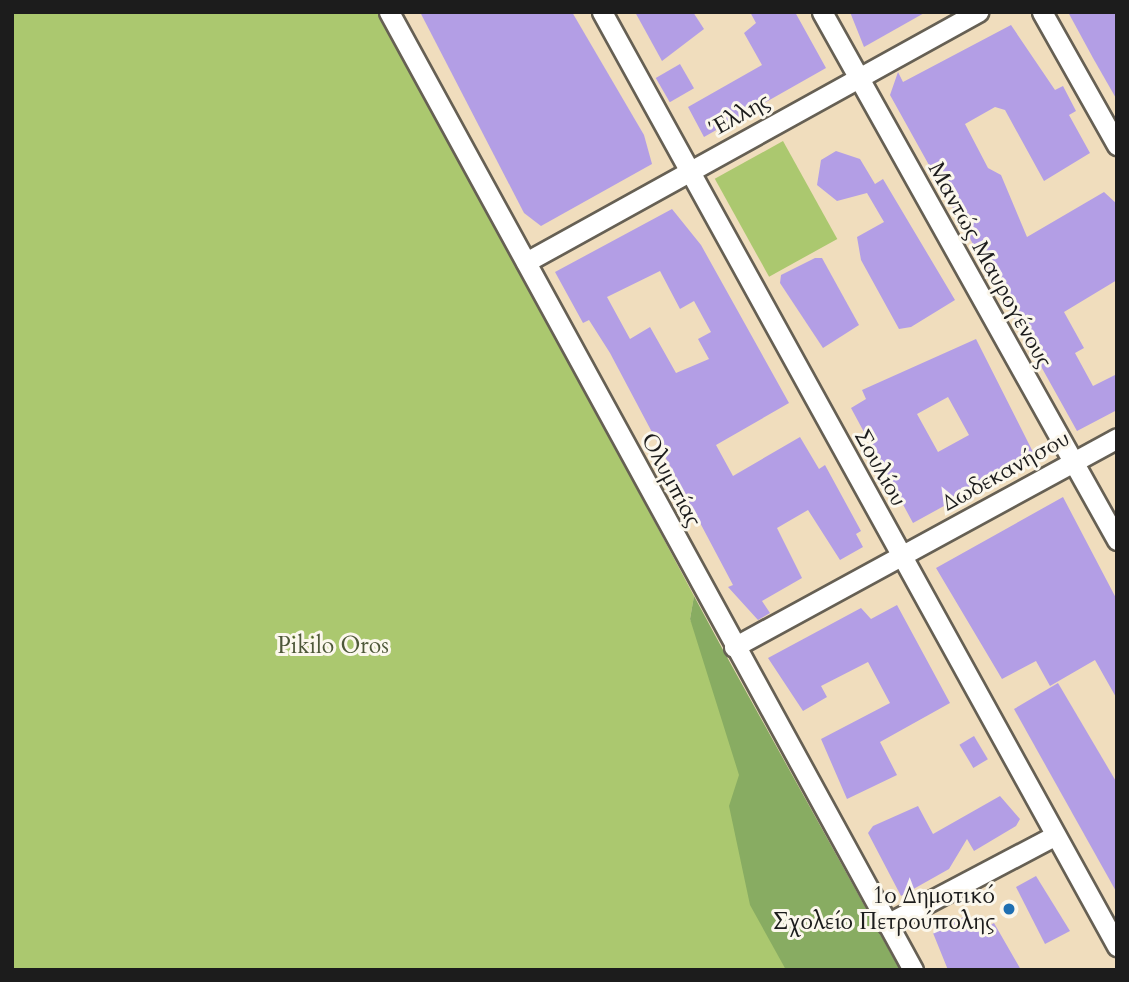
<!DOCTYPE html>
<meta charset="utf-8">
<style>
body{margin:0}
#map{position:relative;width:1129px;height:982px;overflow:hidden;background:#f0ddbd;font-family:Cardo,serif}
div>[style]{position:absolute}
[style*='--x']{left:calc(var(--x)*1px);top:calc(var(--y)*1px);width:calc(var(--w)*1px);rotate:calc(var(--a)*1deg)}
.green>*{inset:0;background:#abc86f;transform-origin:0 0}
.forest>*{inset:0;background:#88ac62}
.building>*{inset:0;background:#b39ee5;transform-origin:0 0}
.roads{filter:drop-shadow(2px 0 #666054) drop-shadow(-2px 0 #666054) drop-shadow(0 2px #666054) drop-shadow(0 -2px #666054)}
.street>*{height:19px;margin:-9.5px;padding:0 9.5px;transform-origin:9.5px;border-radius:9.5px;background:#fff}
.dots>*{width:19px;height:19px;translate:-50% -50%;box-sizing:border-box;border:4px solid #fbf7ec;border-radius:50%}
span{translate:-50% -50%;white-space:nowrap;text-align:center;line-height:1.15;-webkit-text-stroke:6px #fbf7ec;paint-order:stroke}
.street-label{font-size:23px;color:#1c1c1c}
.park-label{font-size:23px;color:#4e5839}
.poi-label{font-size:23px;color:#1c1c1c}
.right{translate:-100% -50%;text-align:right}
.frame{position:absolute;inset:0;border:14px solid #1c1c1c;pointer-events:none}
</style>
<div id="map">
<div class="green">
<div style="clip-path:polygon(12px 12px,383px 12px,694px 596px,690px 619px,845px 970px,12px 970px)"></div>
<div style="left:783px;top:141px;width:112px;height:78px;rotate:61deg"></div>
</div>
<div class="forest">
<div style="clip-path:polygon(694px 596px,722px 648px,900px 970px,786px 970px,750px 905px,729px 806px,739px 775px,690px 619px)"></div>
</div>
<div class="building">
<div style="clip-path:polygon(420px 12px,572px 12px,644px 135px,652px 164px,541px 226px,524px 213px)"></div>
<div style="clip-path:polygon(635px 12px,693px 12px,704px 29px,662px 61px)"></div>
<div style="clip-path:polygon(750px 12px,795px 12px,826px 68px,704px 137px,688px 107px,762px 65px,744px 33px,756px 23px)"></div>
<div style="clip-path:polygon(850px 12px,926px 12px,864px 47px)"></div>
<div style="clip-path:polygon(1068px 12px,1117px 12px,1117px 100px,1093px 58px)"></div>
<div style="clip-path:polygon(1011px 25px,1055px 90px,1063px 86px,1076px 111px,1069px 115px,1090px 153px,1044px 181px,1005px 110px,995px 107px,965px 124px,988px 168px,1001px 175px,1027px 237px,1104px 192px,1117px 204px,1117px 280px,1064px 312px,1084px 348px,1075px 353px,1093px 386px,1117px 374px,1117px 410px,1077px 431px,890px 95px,898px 72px,903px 82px)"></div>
<div style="left:680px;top:64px;width:28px;height:28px;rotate:60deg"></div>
<div style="clip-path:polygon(836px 151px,860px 159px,875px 184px,883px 179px,955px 300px,911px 327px,899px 329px,861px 260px,857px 237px,884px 222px,867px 193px,837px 201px,817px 185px,821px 160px)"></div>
<div style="clip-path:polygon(evenodd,672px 209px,701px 245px,789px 403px,716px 445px,733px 476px,800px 437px,819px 469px,825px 465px,861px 531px,856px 534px,863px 547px,840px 560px,808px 510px,777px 528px,802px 578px,762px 601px,770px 613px,758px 620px,728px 587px,733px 585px,610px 353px,589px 320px,583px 323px,555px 272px,672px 209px,660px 271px,680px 309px,694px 301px,711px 332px,698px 339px,709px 359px,676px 373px,650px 327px,630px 339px,607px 297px,660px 271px)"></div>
<div style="clip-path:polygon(815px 258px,822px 258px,859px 325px,823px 348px,780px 283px,781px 275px)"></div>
<div style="clip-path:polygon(evenodd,976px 339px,1035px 456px,913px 523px,851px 408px,866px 399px,862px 390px,976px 339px,948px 397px,969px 435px,938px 452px,917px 414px,948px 397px)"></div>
<div style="clip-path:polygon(1063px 497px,1117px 600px,1117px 699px,1095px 660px,1050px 686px,1036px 661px,1002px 679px,936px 568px)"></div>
<div style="clip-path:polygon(897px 605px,950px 703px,880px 742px,897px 775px,847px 799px,821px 739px,890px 703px,868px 662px,821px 686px,827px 697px,803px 711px,768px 658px,861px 608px,871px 619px)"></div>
<div style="clip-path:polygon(1058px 683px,1117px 783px,1117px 893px,1014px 709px)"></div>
<div style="left:974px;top:736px;width:27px;height:17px;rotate:59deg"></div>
<div style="clip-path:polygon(1000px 796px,1020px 819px,1016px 826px,974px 851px,967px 839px,949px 869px,901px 896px,868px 833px,873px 826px,918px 806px,933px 834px)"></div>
<div style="clip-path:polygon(1036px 876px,1070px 931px,1045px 944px,1016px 887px)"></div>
<div style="clip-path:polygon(969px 914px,979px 931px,994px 923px,1021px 970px,948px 970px,933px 933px)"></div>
</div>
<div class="roads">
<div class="street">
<div style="--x:389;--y:12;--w:1092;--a:61.32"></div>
<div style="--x:602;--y:12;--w:1067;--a:61.13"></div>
<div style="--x:822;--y:12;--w:605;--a:60.81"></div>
<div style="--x:1042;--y:12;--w:153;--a:60.6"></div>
<div style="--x:526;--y:262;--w:517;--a:-28.95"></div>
<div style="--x:734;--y:647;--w:436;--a:-28.6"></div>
<div style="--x:887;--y:924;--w:189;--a:-27.8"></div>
</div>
</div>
<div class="dots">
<div style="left:1009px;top:909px;background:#1f6fb2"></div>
</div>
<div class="street-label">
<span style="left:740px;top:115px;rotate:-29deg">Έλλης</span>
<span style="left:990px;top:265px;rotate:61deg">Μαντώς Μαυρογένους</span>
<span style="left:880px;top:468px;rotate:61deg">Σουλίου</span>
<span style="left:1006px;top:471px;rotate:-29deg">Δωδεκανήσου</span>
<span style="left:671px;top:480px;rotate:62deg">Ολυμπίας</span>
</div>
<div class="park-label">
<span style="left:333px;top:646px">Pikilo Oros</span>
</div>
<div class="poi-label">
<span class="right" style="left:995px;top:909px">1ο Δημοτικό<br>Σχολείο Πετρούπολης</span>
</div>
<div class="frame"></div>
</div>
